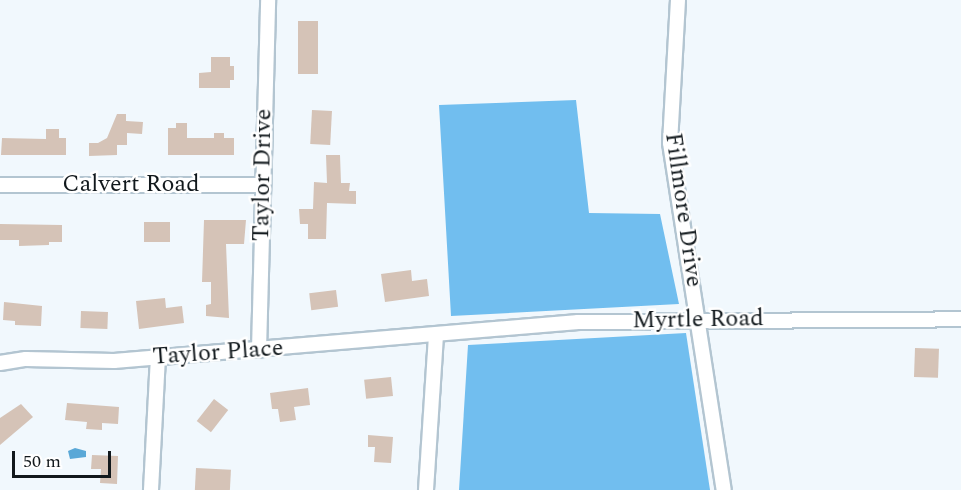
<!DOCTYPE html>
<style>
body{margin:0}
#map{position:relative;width:961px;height:490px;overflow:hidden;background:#f1f8fd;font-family:Spectral,serif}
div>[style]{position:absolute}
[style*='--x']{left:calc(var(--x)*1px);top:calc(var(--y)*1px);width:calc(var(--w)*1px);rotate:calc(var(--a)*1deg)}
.forest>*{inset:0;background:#71beef}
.water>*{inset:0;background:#5aa8d7}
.building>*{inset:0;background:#d5c3b7;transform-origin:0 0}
.roads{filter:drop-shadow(2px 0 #b3c5d1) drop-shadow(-2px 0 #b3c5d1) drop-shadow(0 2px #b3c5d1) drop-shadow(0 -2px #b3c5d1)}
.street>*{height:14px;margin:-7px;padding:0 7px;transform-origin:7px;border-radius:7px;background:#fff}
span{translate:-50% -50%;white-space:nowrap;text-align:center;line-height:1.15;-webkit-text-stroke:5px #fff;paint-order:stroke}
.street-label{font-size:24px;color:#11181c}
.scale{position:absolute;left:12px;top:451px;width:99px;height:27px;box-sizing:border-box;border:3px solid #11181c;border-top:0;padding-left:8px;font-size:18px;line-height:21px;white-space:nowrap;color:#11181c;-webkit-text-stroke:4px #fff;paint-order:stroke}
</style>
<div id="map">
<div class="forest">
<div style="clip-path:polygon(576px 100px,589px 213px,660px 214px,679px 304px,451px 316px,439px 105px)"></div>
<div style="clip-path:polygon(686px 333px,710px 490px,459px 490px,468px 345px)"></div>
</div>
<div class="water">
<div style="clip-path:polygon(75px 448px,86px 451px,86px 457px,70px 459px,68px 451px)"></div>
</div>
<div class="building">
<div style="left:298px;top:21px;width:20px;height:53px"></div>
<div style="clip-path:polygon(211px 57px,230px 57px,230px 66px,234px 66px,234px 80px,230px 80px,230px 88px,199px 88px,199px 73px,211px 72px)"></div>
<div style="left:312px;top:110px;width:20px;height:34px;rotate:3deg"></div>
<div style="clip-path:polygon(117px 114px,126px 114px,126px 121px,143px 122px,142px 134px,127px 133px,127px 145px,117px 145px,117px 155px,89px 156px,89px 143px,98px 143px,107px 138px)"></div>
<div style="clip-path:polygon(176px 123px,187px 123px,187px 138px,214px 138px,214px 133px,224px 133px,224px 138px,234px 138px,234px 155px,168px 155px,168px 128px,176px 128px)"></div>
<div style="clip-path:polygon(46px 129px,59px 129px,59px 138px,66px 138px,66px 155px,1px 155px,2px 138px,46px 139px)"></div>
<div style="clip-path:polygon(326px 155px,340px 155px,341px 183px,350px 183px,349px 191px,356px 191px,356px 204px,327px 203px,326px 239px,308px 239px,308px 224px,300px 224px,299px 209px,313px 209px,314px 182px,327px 183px)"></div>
<div style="clip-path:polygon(204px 220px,246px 220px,244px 244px,226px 244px,229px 318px,206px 316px,206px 305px,211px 304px,211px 282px,202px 282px)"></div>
<div style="left:144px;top:222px;width:26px;height:20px"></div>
<div style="clip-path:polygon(0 224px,62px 225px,62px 242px,49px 242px,49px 245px,19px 246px,19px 240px,0 240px)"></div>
<div style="clip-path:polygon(411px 270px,412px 281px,427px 279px,429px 296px,385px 302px,381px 274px)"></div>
<div style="left:336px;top:290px;width:17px;height:27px;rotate:83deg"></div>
<div style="clip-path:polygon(165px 298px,166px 308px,182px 306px,184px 323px,139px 329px,136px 301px)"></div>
<div style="clip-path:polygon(4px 302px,42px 306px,41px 326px,15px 325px,15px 321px,3px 320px)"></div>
<div style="left:81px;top:311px;width:27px;height:17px;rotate:2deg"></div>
<div style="left:915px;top:348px;width:24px;height:29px;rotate:2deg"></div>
<div style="left:391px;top:377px;width:19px;height:27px;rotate:84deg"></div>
<div style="clip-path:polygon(308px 388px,310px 405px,294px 407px,296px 420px,280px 422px,278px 409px,272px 409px,270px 393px)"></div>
<div style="left:214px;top:399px;width:18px;height:28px;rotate:38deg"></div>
<div style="clip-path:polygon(67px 403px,119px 407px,118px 424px,102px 423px,102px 430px,86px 429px,87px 422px,65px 420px)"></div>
<div style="clip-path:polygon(21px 404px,33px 417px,0 445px,0 418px)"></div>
<div style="clip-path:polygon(368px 435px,393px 437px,391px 463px,374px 462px,375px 447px,368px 447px)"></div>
<div style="clip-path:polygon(92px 455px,118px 456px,117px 484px,100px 483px,101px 469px,91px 469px)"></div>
<div style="left:196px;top:468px;width:35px;height:22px;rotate:3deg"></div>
</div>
<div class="roads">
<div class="street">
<div style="--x:678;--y:0;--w:143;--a:93.2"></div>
<div style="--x:670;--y:143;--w:351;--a:81.2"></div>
<div style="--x:0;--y:185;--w:262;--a:0"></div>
<div style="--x:259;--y:350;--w:350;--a:-88.5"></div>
<div style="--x:0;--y:363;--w:26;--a:-9"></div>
<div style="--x:26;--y:359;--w:88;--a:1.3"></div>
<div style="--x:114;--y:361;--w:466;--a:-4.8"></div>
<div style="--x:578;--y:322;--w:383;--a:-0.4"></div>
<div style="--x:151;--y:490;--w:133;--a:-87"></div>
<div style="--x:426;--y:490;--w:156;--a:-86.3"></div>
</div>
</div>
<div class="street-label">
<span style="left:263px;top:175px;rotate:-89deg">Taylor Drive</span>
<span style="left:131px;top:185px">Calvert Road</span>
<span style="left:683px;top:210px;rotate:82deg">Fillmore Drive</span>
<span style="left:698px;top:320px;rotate:-1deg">Myrtle Road</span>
<span style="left:218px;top:353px;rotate:-4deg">Taylor Place</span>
</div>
<div class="scale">50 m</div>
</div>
